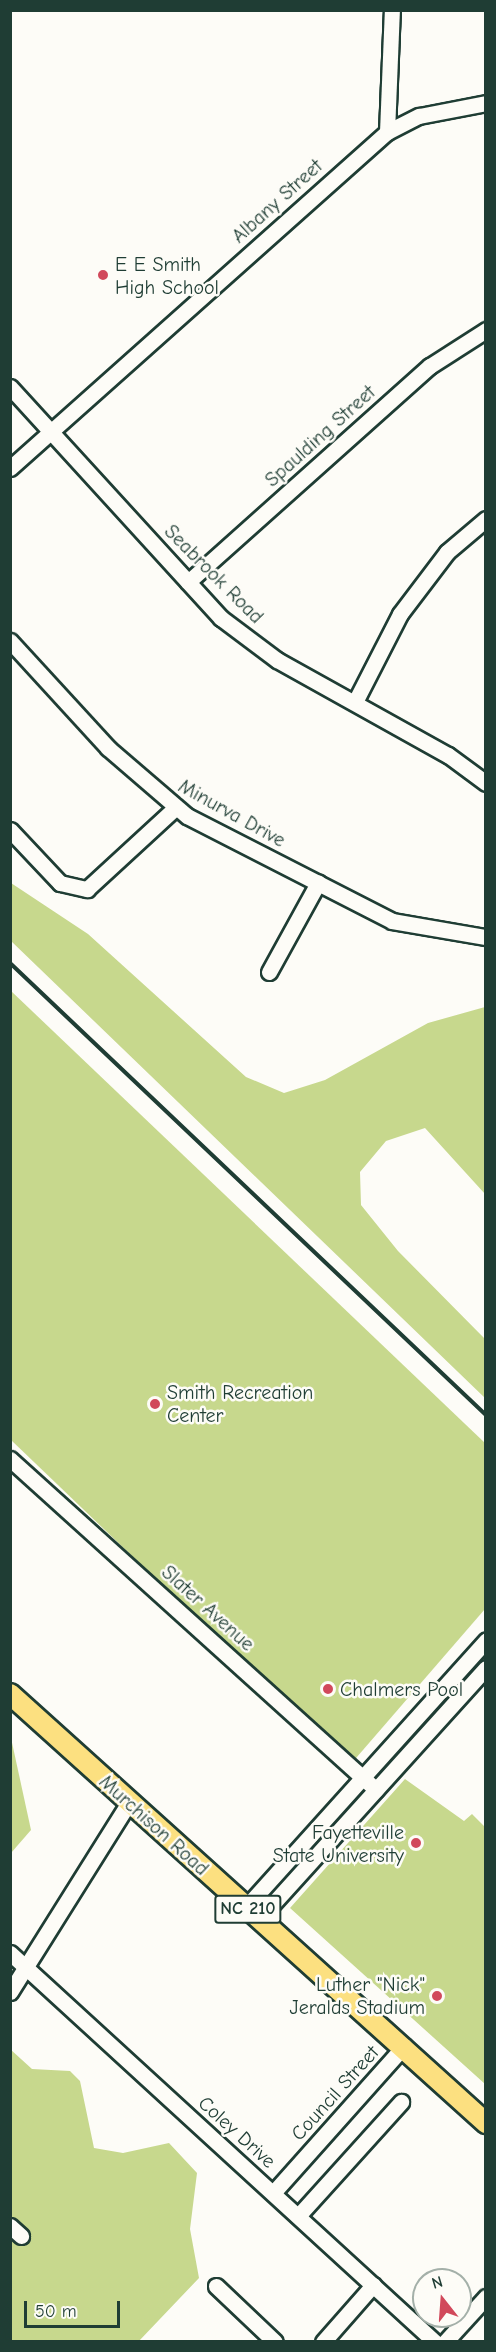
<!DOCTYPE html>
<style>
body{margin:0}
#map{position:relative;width:496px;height:2352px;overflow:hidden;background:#fdfcf7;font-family:"Comic Neue",sans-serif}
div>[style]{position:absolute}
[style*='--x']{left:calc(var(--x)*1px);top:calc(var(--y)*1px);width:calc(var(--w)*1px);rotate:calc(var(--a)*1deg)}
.green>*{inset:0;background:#c7d88d}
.roads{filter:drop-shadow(2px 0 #1f3d34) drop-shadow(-2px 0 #1f3d34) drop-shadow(0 2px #1f3d34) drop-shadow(0 -2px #1f3d34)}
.minor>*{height:15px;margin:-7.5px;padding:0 7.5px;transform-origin:7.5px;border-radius:7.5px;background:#fdfcf7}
.major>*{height:20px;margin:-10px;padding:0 10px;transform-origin:10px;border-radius:10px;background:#fce080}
.rail>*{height:4px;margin:-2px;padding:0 2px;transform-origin:2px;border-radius:2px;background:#1f3d34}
.dots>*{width:16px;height:16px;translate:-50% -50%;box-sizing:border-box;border:3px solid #fdfcf7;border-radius:50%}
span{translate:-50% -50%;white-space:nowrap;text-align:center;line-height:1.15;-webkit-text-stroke:5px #fdfcf7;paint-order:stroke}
.shield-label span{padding:2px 4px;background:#fdfcf7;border:2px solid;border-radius:4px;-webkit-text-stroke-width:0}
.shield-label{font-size:18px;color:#1f3d34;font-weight:700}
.street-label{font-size:20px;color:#1f3d34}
.poi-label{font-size:20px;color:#1f3d34}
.left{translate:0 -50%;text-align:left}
.right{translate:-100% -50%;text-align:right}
.frame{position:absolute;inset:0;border:12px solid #1f3d34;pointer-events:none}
.north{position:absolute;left:412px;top:2268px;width:60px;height:60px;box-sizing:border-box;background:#fdfcf7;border:2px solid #a4b0a9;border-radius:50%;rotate:343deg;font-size:16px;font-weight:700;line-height:24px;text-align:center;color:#1f3d34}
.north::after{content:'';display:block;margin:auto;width:21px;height:27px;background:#d1495b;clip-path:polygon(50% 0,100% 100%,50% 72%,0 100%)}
.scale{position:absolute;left:24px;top:2301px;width:96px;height:27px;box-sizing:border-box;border:3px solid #1f3d34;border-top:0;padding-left:8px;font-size:18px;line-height:21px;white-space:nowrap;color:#1f3d34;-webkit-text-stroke:4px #fdfcf7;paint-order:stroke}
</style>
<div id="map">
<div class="green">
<div style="clip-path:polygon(11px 883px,88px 934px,246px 1077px,284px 1093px,325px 1080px,428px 1023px,485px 1007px,485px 1194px,425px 1128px,386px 1141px,360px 1172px,361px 1205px,398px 1251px,485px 1339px,485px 1398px,11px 941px)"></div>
<div style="clip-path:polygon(10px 990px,485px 1443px,485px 1609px,350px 1765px,11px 1440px)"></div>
<div style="clip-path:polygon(11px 1738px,31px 1830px,11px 1853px)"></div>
<div style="clip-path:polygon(405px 1779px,464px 1821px,472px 1814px,485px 1827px,485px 2084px,290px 1908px)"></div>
<div style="clip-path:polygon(10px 2049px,32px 2069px,70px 2071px,80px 2081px,94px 2148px,123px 2153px,169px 2143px,197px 2173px,190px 2229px,199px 2278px,139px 2341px,11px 2341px)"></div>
</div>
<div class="roads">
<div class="minor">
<div style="--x:387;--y:132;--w:122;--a:-87.7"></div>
<div style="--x:10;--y:387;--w:313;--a:47.6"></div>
<div style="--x:221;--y:618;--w:70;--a:36.9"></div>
<div style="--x:277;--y:660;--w:196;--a:29.1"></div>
<div style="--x:448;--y:755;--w:47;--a:36.4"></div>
<div style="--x:10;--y:468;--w:505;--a:-41.71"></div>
<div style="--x:387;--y:132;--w:36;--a:-27"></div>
<div style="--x:419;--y:116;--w:68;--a:-11"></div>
<div style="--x:188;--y:582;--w:324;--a:-41.8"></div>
<div style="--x:430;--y:366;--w:67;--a:-32.7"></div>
<div style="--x:10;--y:641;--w:145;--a:47.5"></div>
<div style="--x:108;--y:748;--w:104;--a:40.7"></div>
<div style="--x:187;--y:816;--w:230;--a:27.1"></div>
<div style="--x:392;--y:921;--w:95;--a:9.7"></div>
<div style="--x:355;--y:702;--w:99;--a:-62.9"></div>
<div style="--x:400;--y:614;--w:78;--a:-52.8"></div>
<div style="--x:447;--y:552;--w:51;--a:-40.2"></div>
<div style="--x:10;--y:830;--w:73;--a:46.7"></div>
<div style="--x:60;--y:883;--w:28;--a:13"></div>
<div style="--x:87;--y:889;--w:120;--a:-42.6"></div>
<div style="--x:269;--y:972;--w:102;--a:-61.2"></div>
<div style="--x:10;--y:1459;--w:493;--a:42.1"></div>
<div style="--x:246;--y:1907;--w:359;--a:-48"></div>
<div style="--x:259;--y:1919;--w:338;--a:-47.9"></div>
<div style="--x:10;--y:1953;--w:576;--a:42.47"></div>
<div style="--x:10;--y:1992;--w:224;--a:-57.9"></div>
<div style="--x:273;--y:2193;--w:197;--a:-48.3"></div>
<div style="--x:298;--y:2216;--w:154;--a:-47.9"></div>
<div style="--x:10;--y:2226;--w:15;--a:42"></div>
<div style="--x:216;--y:2286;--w:81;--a:43.5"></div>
<div style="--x:323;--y:2342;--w:76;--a:-48.7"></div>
<div style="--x:445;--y:2342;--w:61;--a:-47.7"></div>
</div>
<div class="major">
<div style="--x:10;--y:1694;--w:641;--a:42.03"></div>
</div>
</div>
<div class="rail">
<div style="--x:10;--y:963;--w:656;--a:43.52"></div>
</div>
<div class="dots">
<div style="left:103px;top:275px;background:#d1495b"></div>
<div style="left:155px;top:1404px;background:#d1495b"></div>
<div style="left:328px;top:1689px;background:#d1495b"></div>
<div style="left:416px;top:1843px;background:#d1495b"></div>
<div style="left:437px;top:1996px;background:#d1495b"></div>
</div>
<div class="shield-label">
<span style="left:248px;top:1909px">NC 210</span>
</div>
<div class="street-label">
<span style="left:277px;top:201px;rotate:-42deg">Albany Street</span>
<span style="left:320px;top:436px;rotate:-42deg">Spaulding Street</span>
<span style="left:214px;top:574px;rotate:45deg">Seabrook Road</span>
<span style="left:232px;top:813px;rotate:29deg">Minurva Drive</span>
<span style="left:208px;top:1608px;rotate:42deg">Slater Avenue</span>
<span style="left:154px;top:1825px;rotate:42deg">Murchison Road</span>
<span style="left:335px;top:2093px;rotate:-48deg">Council Street</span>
<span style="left:237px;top:2132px;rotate:42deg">Coley Drive</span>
</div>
<div class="poi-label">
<span class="left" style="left:115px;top:276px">E E Smith<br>High School</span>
<span class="left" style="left:167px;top:1404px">Smith Recreation<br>Center</span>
<span class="left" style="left:340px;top:1689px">Chalmers Pool</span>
<span class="right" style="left:404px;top:1844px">Fayetteville<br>State University</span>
<span class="right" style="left:425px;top:1996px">Luther "Nick"<br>Jeralds Stadium</span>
</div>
<div class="frame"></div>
<div class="north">N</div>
<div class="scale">50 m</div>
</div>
